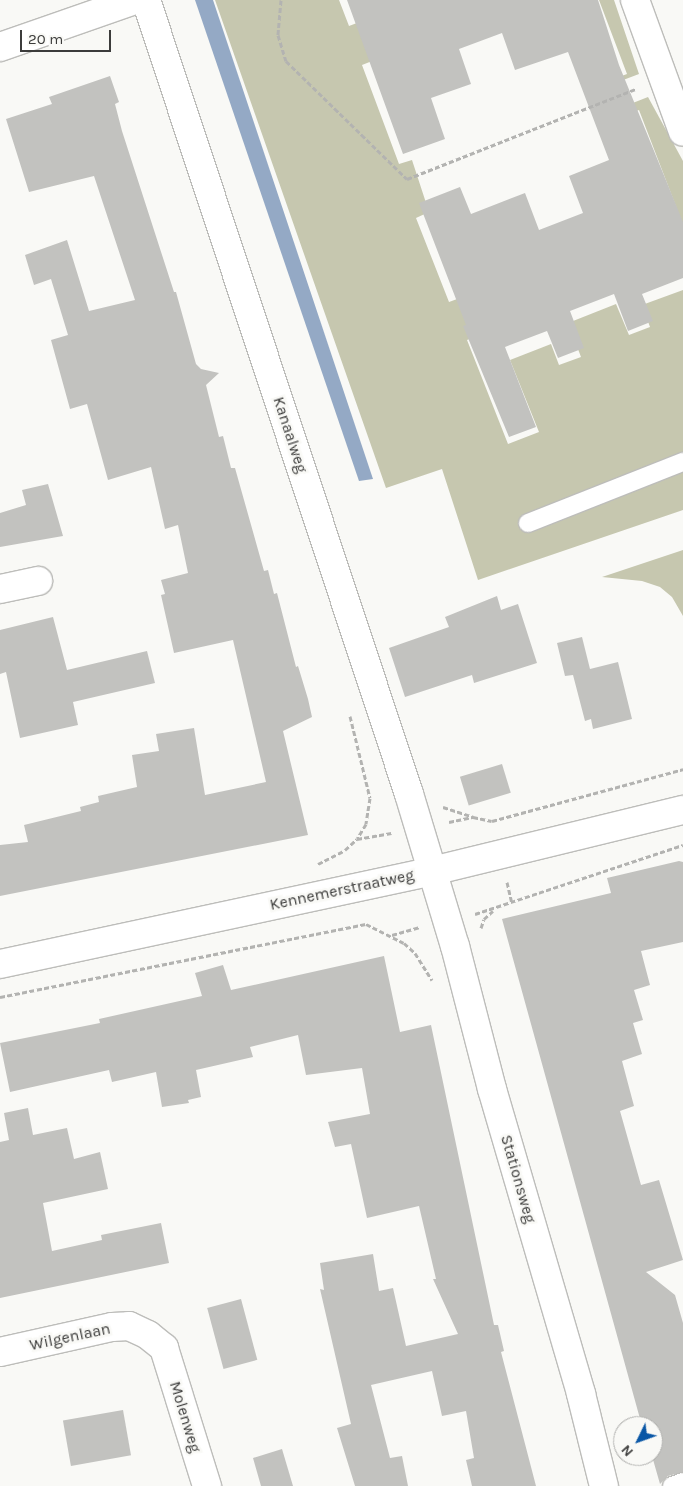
<!DOCTYPE html>
<style>
body{margin:0}
#map{position:relative;width:683px;height:1486px;overflow:hidden;background:#f9f9f6;font-family:Karla,sans-serif}
div>[style]{position:absolute}
[style*='--x']{left:calc(var(--x)*1px);top:calc(var(--y)*1px);width:calc(var(--w)*1px);rotate:calc(var(--a)*1deg)}
.green>*{inset:0;background:#c6c7af}
.water>*{inset:0;background:#94a9c5}
.building>*{inset:0;background:#c2c2bf;transform-origin:0 0}
.path>*{height:3px;margin-top:-1.5px;transform-origin:0;background:repeating-linear-gradient(90deg,#b3b3b1 0 5px,transparent 0 7.5px)}
.roads{filter:drop-shadow(1px 0 #bdbdba) drop-shadow(-1px 0 #bdbdba) drop-shadow(0 1px #bdbdba) drop-shadow(0 -1px #bdbdba)}
.service>*{height:18px;margin:-9px;padding:0 9px;transform-origin:9px;border-radius:9px;background:#fff}
.minor>*{height:28px;margin:-14px;padding:0 14px;transform-origin:14px;border-radius:14px;background:#fff}
.tertiary>*{height:28px;margin:-14px;padding:0 14px;transform-origin:14px;border-radius:14px;background:#fff}
.primary>*{height:28px;margin:-14px;padding:0 14px;transform-origin:14px;border-radius:14px;background:#fff}
span{translate:-50% -50%;white-space:nowrap;text-align:center;line-height:1.15;-webkit-text-stroke:5px #f9f9f6;paint-order:stroke}
.street-label{font-size:16px;color:#3c3c3b}
.north{position:absolute;left:613px;top:1416px;width:50px;height:50px;box-sizing:border-box;background:#f9f9f6;border:1px solid #adadab;border-radius:50%;rotate:228deg;font-size:14px;font-weight:700;line-height:20px;text-align:center;color:#3c3c3b}
.north::after{content:'';display:block;margin:auto;width:18px;height:22px;background:#0a57a6;clip-path:polygon(50% 0,100% 100%,50% 72%,0 100%)}
.scale{position:absolute;left:20px;top:30px;width:91px;height:22px;box-sizing:border-box;border:2px solid #3c3c3b;border-top:0;padding-left:6px;font-size:15px;line-height:18px;white-space:nowrap;color:#3c3c3b;-webkit-text-stroke:4px #f9f9f6;paint-order:stroke}
</style>
<div id="map">
<div class="green">
<div style="clip-path:polygon(215px 0,339px 0,349px 26px,386px 12px,400px 50px,362px 65px,399px 164px,412px 160px,429px 212px,416px 218px,449px 302px,506px 281px,520px 318px,467px 340px,508px 444px,539px 432px,510px 360px,551px 344px,559px 365px,581px 357px,568px 323px,616px 304px,629px 335px,650px 327px,642px 305px,683px 290px,683px 510px,478px 580px,442px 469px,386px 488px)"></div>
<div style="clip-path:polygon(599px 0,614px 0,639px 74px,610px 85px,608px 81px,627px 74px)"></div>
<div style="clip-path:polygon(648px 97px,683px 161px,683px 256px,677px 209px,639px 110px,618px 118px,615px 110px)"></div>
<div style="clip-path:polygon(683px 550px,683px 616px,672px 597px,660px 587px,642px 581px,602px 577px)"></div>
</div>
<div class="water">
<div style="clip-path:polygon(195px 0,213px 0,373px 479px,359px 481px)"></div>
</div>
<div class="building">
<div style="clip-path:polygon(347px 0,598px 0,619px 65px,683px 222px,683px 278px,642px 294px,653px 321px,628px 331px,614px 294px,570px 311px,584px 348px,558px 358px,547px 331px,505px 347px,536px 427px,509px 437px,463px 326px,466px 325px,419px 203px,460px 187px,471px 214px,525px 193px,539px 230px,583px 213px,569px 176px,609px 160px,568px 52px,515px 70px,502px 33px,459px 49px,471px 84px,431px 98px,445px 139px,403px 154px)"></div>
<div style="clip-path:polygon(110px 76px,119px 102px,115px 104px,122px 131px,174px 292px,176px 292px,196px 364px,201px 369px,219px 373px,206px 385px,219px 437px,223px 436px,231px 468px,235px 468px,264px 571px,268px 570px,274px 594px,277px 593px,296px 667px,298px 666px,308px 699px,312px 717px,283px 731px,308px 835px,0 896px,0 845px,28px 842px,24px 825px,81px 811px,80px 807px,99px 802px,98px 796px,137px 787px,132px 755px,159px 751px,156px 734px,194px 728px,205px 795px,266px 782px,233px 640px,174px 653px,161px 595px,165px 594px,161px 580px,188px 573px,178px 525px,165px 529px,151px 467px,108px 480px,87px 404px,70px 409px,51px 340px,68px 335px,51px 279px,34px 285px,25px 255px,67px 240px,89px 311px,135px 300px,94px 176px,29px 192px,6px 119px,52px 104px,49px 97px)"></div>
<div style="clip-path:polygon(48px 484px,63px 536px,0 547px,0 513px,26px 505px,22px 490px)"></div>
<div style="clip-path:polygon(497px 596px,501px 610px,518px 604px,537px 663px,474px 683px,472px 675px,405px 697px,389px 648px,449px 627px,445px 617px)"></div>
<div style="clip-path:polygon(53px 617px,67px 670px,147px 651px,155px 683px,73px 702px,78px 725px,20px 738px,6px 672px,0 674px,0 630px)"></div>
<div style="clip-path:polygon(582px 637px,590px 669px,618px 662px,632px 719px,593px 729px,591px 719px,585px 721px,573px 675px,565px 676px,557px 643px)"></div>
<div style="left:502px;top:764px;width:30px;height:44px;rotate:73deg"></div>
<div style="clip-path:polygon(679px 861px,683px 862px,683px 942px,641px 951px,650px 985px,634px 990px,643px 1020px,633px 1023px,642px 1054px,622px 1061px,634px 1106px,620px 1111px,641px 1185px,659px 1180px,683px 1260px,646px 1272px,675px 1295px,683px 1323px,683px 1472px,668px 1476px,660px 1484px,652px 1456px,653px 1426px,642px 1426px,502px 919px,611px 893px,607px 878px)"></div>
<div style="clip-path:polygon(384px 956px,400px 1032px,431px 1025px,494px 1325px,498px 1325px,504px 1351px,501px 1352px,536px 1486px,472px 1486px,466px 1460px,474px 1458px,466px 1411px,442px 1416px,432px 1371px,371px 1385px,390px 1458px,402px 1456px,408px 1486px,355px 1486px,337px 1428px,351px 1424px,320px 1289px,324px 1290px,320px 1263px,373px 1254px,379px 1291px,393px 1288px,406px 1346px,458px 1334px,433px 1279px,436px 1279px,419px 1206px,367px 1218px,351px 1144px,335px 1147px,328px 1122px,370px 1114px,362px 1068px,306px 1075px,298px 1035px,250px 1047px,253px 1057px,196px 1070px,201px 1097px,188px 1100px,189px 1103px,162px 1107px,156px 1072px,112px 1082px,109px 1070px,10px 1092px,0 1043px,100px 1023px,99px 1019px,202px 996px,195px 973px,223px 965px,231px 990px)"></div>
<div style="clip-path:polygon(28px 1108px,33px 1135px,67px 1128px,74px 1159px,100px 1152px,108px 1189px,43px 1203px,52px 1251px,102px 1240px,101px 1235px,161px 1223px,169px 1263px,0 1298px,0 1142px,9px 1140px,4px 1113px)"></div>
<div style="left:241px;top:1299px;width:63px;height:35px;rotate:75deg"></div>
<div style="left:123px;top:1410px;width:46px;height:61px;rotate:80deg"></div>
<div style="clip-path:polygon(282px 1449px,293px 1486px,261px 1486px,253px 1458px)"></div>
</div>
<div class="path">
<div style="--x:281;--y:0;--w:35;--a:95"></div>
<div style="--x:278;--y:35;--w:27;--a:73"></div>
<div style="--x:286;--y:61;--w:169;--a:44.3"></div>
<div style="--x:407;--y:179;--w:246;--a:-21.5"></div>
<div style="--x:350;--y:716;--w:84;--a:76.3"></div>
<div style="--x:370;--y:798;--w:26;--a:99"></div>
<div style="--x:366;--y:824;--w:17;--a:121"></div>
<div style="--x:443;--y:807;--w:32;--a:18"></div>
<div style="--x:449;--y:822;--w:25;--a:-12"></div>
<div style="--x:473;--y:817;--w:19;--a:12"></div>
<div style="--x:492;--y:821;--w:198;--a:-15.2"></div>
<div style="--x:318;--y:864;--w:30;--a:-27"></div>
<div style="--x:345;--y:850;--w:16;--a:-43"></div>
<div style="--x:357;--y:839;--w:35;--a:-10"></div>
<div style="--x:507;--y:882;--w:22;--a:77"></div>
<div style="--x:475;--y:914;--w:219;--a:-18.4"></div>
<div style="--x:481;--y:928;--w:9;--a:-72"></div>
<div style="--x:484;--y:919;--w:12;--a:-42"></div>
<div style="--x:392;--y:935;--w:29;--a:-16"></div>
<div style="--x:0;--y:997;--w:373;--a:-11.3"></div>
<div style="--x:366;--y:924;--w:42;--a:26.6"></div>
<div style="--x:404;--y:943;--w:15;--a:42"></div>
<div style="--x:415;--y:953;--w:32;--a:58"></div>
</div>
<div class="roads">
<div class="service">
<div style="--x:528;--y:523;--w:167;--a:-21.5"></div>
<div style="--x:672;--y:1486;--w:12;--a:-20"></div>
</div>
<div class="minor">
<div style="--x:635;--y:0;--w:140;--a:70"></div>
<div style="--x:0;--y:47;--w:143;--a:-19.2"></div>
<div style="--x:0;--y:589;--w:39;--a:-12"></div>
<div style="--x:0;--y:1352;--w:115;--a:-12.6"></div>
<div style="--x:112;--y:1327;--w:17;--a:-3"></div>
<div style="--x:129;--y:1326;--w:21;--a:25"></div>
<div style="--x:148;--y:1335;--w:21;--a:39"></div>
<div style="--x:164;--y:1348;--w:145;--a:72.7"></div>
</div>
<div class="tertiary">
<div style="--x:146;--y:0;--w:836;--a:71.67"></div>
<div style="--x:409;--y:794;--w:159;--a:73.2"></div>
<div style="--x:455;--y:946;--w:148;--a:75.5"></div>
<div style="--x:492;--y:1089;--w:318;--a:73.7"></div>
<div style="--x:581;--y:1394;--w:95;--a:76"></div>
</div>
<div class="primary">
<div style="--x:0;--y:964;--w:442;--a:-12.1"></div>
<div style="--x:432;--y:871;--w:258;--a:-13.7"></div>
</div>
</div>
<div class="street-label">
<span style="left:290px;top:435px;rotate:72deg">Kanaalweg</span>
<span style="left:342px;top:890px;rotate:-12deg">Kennemerstraatweg</span>
<span style="left:518px;top:1179px;rotate:74deg">Stationsweg</span>
<span style="left:70px;top:1337px;rotate:-12deg">Wilgenlaan</span>
<span style="left:185px;top:1417px;rotate:73deg">Molenweg</span>
</div>
<div class="north">N</div>
<div class="scale">20 m</div>
</div>
